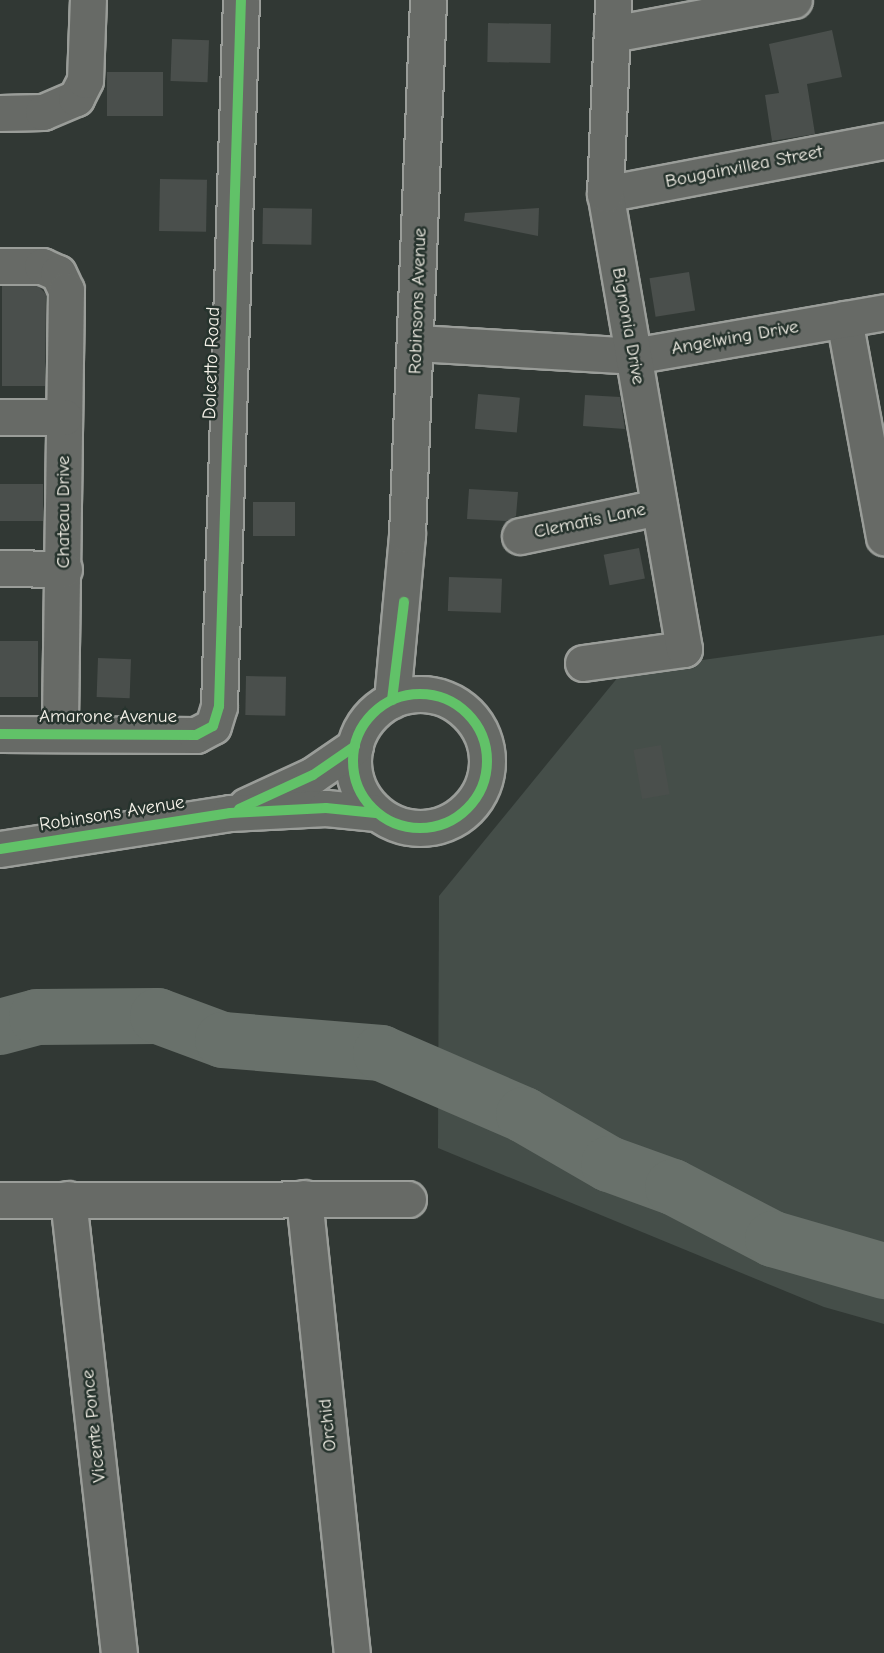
<!DOCTYPE html>
<style>
body{margin:0}
#map{position:relative;width:884px;height:1653px;overflow:hidden;background:#313834;font-family:"Comic Neue",sans-serif}
div>[style]{position:absolute}
[style*='--x']{left:calc(var(--x)*1px);top:calc(var(--y)*1px);width:calc(var(--w)*1px);rotate:calc(var(--a)*1deg)}
.green>*{inset:0;background:#454e49}
.river>*{height:56px;margin:-28px;padding:0 28px;transform-origin:28px;border-radius:28px;background:#69716b}
.building>*{inset:0;background:#4a4f4c;transform-origin:0 0}
.roads{filter:drop-shadow(2px 0 #9a9d99) drop-shadow(-2px 0 #9a9d99) drop-shadow(0 2px #9a9d99) drop-shadow(0 -2px #9a9d99)}
.minor>*{height:35px;margin:-17.5px;padding:0 17.5px;transform-origin:17.5px;border-radius:17.5px;background:#676a66}
.minor>.ring{margin:-17.5px;padding:0;box-sizing:content-box;background:none;border:35px solid #676a66;border-radius:50%}
.cycleway>*{height:10px;margin:-5px;padding:0 5px;transform-origin:5px;border-radius:5px;background:#61c268}
.cycleway>.ring{margin:-5px;padding:0;box-sizing:content-box;background:none;border:10px solid #61c268;border-radius:50%}
span{translate:-50% -50%;white-space:nowrap;text-align:center;line-height:1.15;-webkit-text-stroke:5px #26332d;paint-order:stroke}
.street-label{font-size:19px;color:#f4f1e8}
</style>
<div id="map">
<div class="green">
<div style="clip-path:polygon(884px 635px,884px 1324px,824px 1307px,438px 1148px,439px 896px,623px 671px)"></div>
</div>
<div class="river">
<div style="--x:0;--y:1027;--w:38;--a:-15"></div>
<div style="--x:37;--y:1017;--w:121;--a:-0.5"></div>
<div style="--x:158;--y:1016;--w:69;--a:20.3"></div>
<div style="--x:223;--y:1040;--w:159;--a:4.7"></div>
<div style="--x:381;--y:1053;--w:156;--a:23.4"></div>
<div style="--x:524;--y:1115;--w:98;--a:30"></div>
<div style="--x:609;--y:1164;--w:68;--a:19.8"></div>
<div style="--x:673;--y:1187;--w:113;--a:27.5"></div>
<div style="--x:773;--y:1239;--w:116;--a:16.1"></div>
</div>
<div class="building">
<div style="left:488px;top:23px;width:63px;height:39px;rotate:1deg"></div>
<div style="clip-path:polygon(832px 30px,842px 77px,807px 84px,815px 134px,772px 141px,765px 95px,779px 93px,769px 44px)"></div>
<div style="left:172px;top:39px;width:37px;height:42px;rotate:2deg"></div>
<div style="left:107px;top:72px;width:56px;height:44px"></div>
<div style="left:160px;top:179px;width:47px;height:52px;rotate:1deg"></div>
<div style="left:263px;top:208px;width:49px;height:36px;rotate:1deg"></div>
<div style="clip-path:polygon(539px 208px,538px 236px,464px 221px,465px 213px)"></div>
<div style="left:689px;top:272px;width:39px;height:40px;rotate:81deg"></div>
<div style="clip-path:polygon(2px 286px,38px 286px,46px 294px,45px 386px,2px 386px)"></div>
<div style="left:478px;top:394px;width:42px;height:35px;rotate:5deg"></div>
<div style="clip-path:polygon(585px 395px,620px 397px,625px 429px,583px 426px)"></div>
<div style="left:0;top:484px;width:43px;height:37px"></div>
<div style="clip-path:polygon(469px 489px,518px 492px,516px 516px,506px 521px,467px 519px)"></div>
<div style="left:253px;top:502px;width:42px;height:34px"></div>
<div style="left:639px;top:548px;width:31px;height:36px;rotate:79deg"></div>
<div style="left:449px;top:577px;width:53px;height:34px;rotate:2deg"></div>
<div style="left:0;top:641px;width:38px;height:56px"></div>
<div style="left:98px;top:658px;width:33px;height:39px;rotate:2deg"></div>
<div style="left:246px;top:676px;width:40px;height:39px;rotate:1deg"></div>
<div style="left:661px;top:745px;width:50px;height:28px;rotate:80deg"></div>
</div>
<div class="roads">
<div class="minor">
<div style="--x:612;--y:34;--w:185;--a:-10.6"></div>
<div style="--x:0;--y:113;--w:43;--a:-1.3"></div>
<div style="--x:43;--y:112;--w:36;--a:-23"></div>
<div style="--x:76;--y:98;--w:20;--a:-63"></div>
<div style="--x:85;--y:80;--w:80;--a:-87.9"></div>
<div style="--x:605;--y:194;--w:284;--a:-10.8"></div>
<div style="--x:0;--y:266;--w:42;--a:0"></div>
<div style="--x:42;--y:266;--w:17;--a:24"></div>
<div style="--x:58;--y:273;--w:19;--a:65"></div>
<div style="--x:66;--y:290;--w:444;--a:90.8"></div>
<div style="--x:844;--y:319;--w:222;--a:79.6"></div>
<div style="--x:417;--y:343;--w:216;--a:3.4"></div>
<div style="--x:633;--y:356;--w:255;--a:-9.9"></div>
<div style="--x:0;--y:417;--w:64;--a:0"></div>
<div style="--x:520;--y:536;--w:142;--a:-11.8"></div>
<div style="--x:0;--y:568;--w:64;--a:0.9"></div>
<div style="--x:583;--y:663;--w:102;--a:-7.9"></div>
<div style="--x:684;--y:649;--w:462;--a:-99.8"></div>
<div style="--x:605;--y:194;--w:194;--a:-87.6"></div>
<div class="ring" style="left:353px;top:694px;width:99px;height:99px"></div>
<div style="--x:392;--y:700;--w:166;--a:-84.8"></div>
<div style="--x:407;--y:535;--w:535;--a:-87.75"></div>
<div style="--x:0;--y:734;--w:196;--a:0.3"></div>
<div style="--x:196;--y:735;--w:19;--a:-28"></div>
<div style="--x:213;--y:726;--w:21;--a:-73"></div>
<div style="--x:219;--y:706;--w:706;--a:-88.22"></div>
<div style="--x:246;--y:806;--w:74;--a:-24.8"></div>
<div style="--x:313;--y:775;--w:51;--a:-34.6"></div>
<div style="--x:0;--y:849;--w:233;--a:-8.9"></div>
<div style="--x:230;--y:813;--w:96;--a:-3"></div>
<div style="--x:326;--y:808;--w:50;--a:5.7"></div>
<div style="--x:304;--y:1198;--w:458;--a:84"></div>
<div style="--x:68;--y:1199;--w:457;--a:83.6"></div>
<div style="--x:0;--y:1200;--w:408;--a:-0.1"></div>
</div>
</div>
<div class="cycleway">
<div class="ring" style="left:353px;top:694px;width:124px;height:124px"></div>
<div style="--x:392;--y:700;--w:99;--a:-83"></div>
<div style="--x:0;--y:734;--w:196;--a:0.3"></div>
<div style="--x:196;--y:735;--w:19;--a:-28"></div>
<div style="--x:213;--y:726;--w:21;--a:-73"></div>
<div style="--x:219;--y:706;--w:706;--a:-88.22"></div>
<div style="--x:239;--y:809;--w:81;--a:-24.7"></div>
<div style="--x:313;--y:775;--w:51;--a:-34.6"></div>
<div style="--x:0;--y:849;--w:233;--a:-8.9"></div>
<div style="--x:230;--y:813;--w:96;--a:-3"></div>
<div style="--x:326;--y:808;--w:50;--a:5.7"></div>
</div>
<div class="street-label">
<span style="left:744px;top:167px;rotate:-11deg">Bougainvillea Street</span>
<span style="left:418px;top:301px;rotate:-88deg">Robinsons Avenue</span>
<span style="left:628px;top:326px;rotate:80deg">Bignonia Drive</span>
<span style="left:735px;top:338px;rotate:-10deg">Angelwing Drive</span>
<span style="left:212px;top:363px;rotate:-88deg">Dolcetto Road</span>
<span style="left:64px;top:512px;rotate:-90deg">Chateau Drive</span>
<span style="left:590px;top:521px;rotate:-12deg">Clematis Lane</span>
<span style="left:108px;top:717px">Amarone Avenue</span>
<span style="left:112px;top:814px;rotate:-9deg">Robinsons Avenue</span>
<span style="left:328px;top:1425px;rotate:-96deg">Orchid</span>
<span style="left:94px;top:1426px;rotate:-96deg">Vicente Ponce</span>
</div>
</div>
